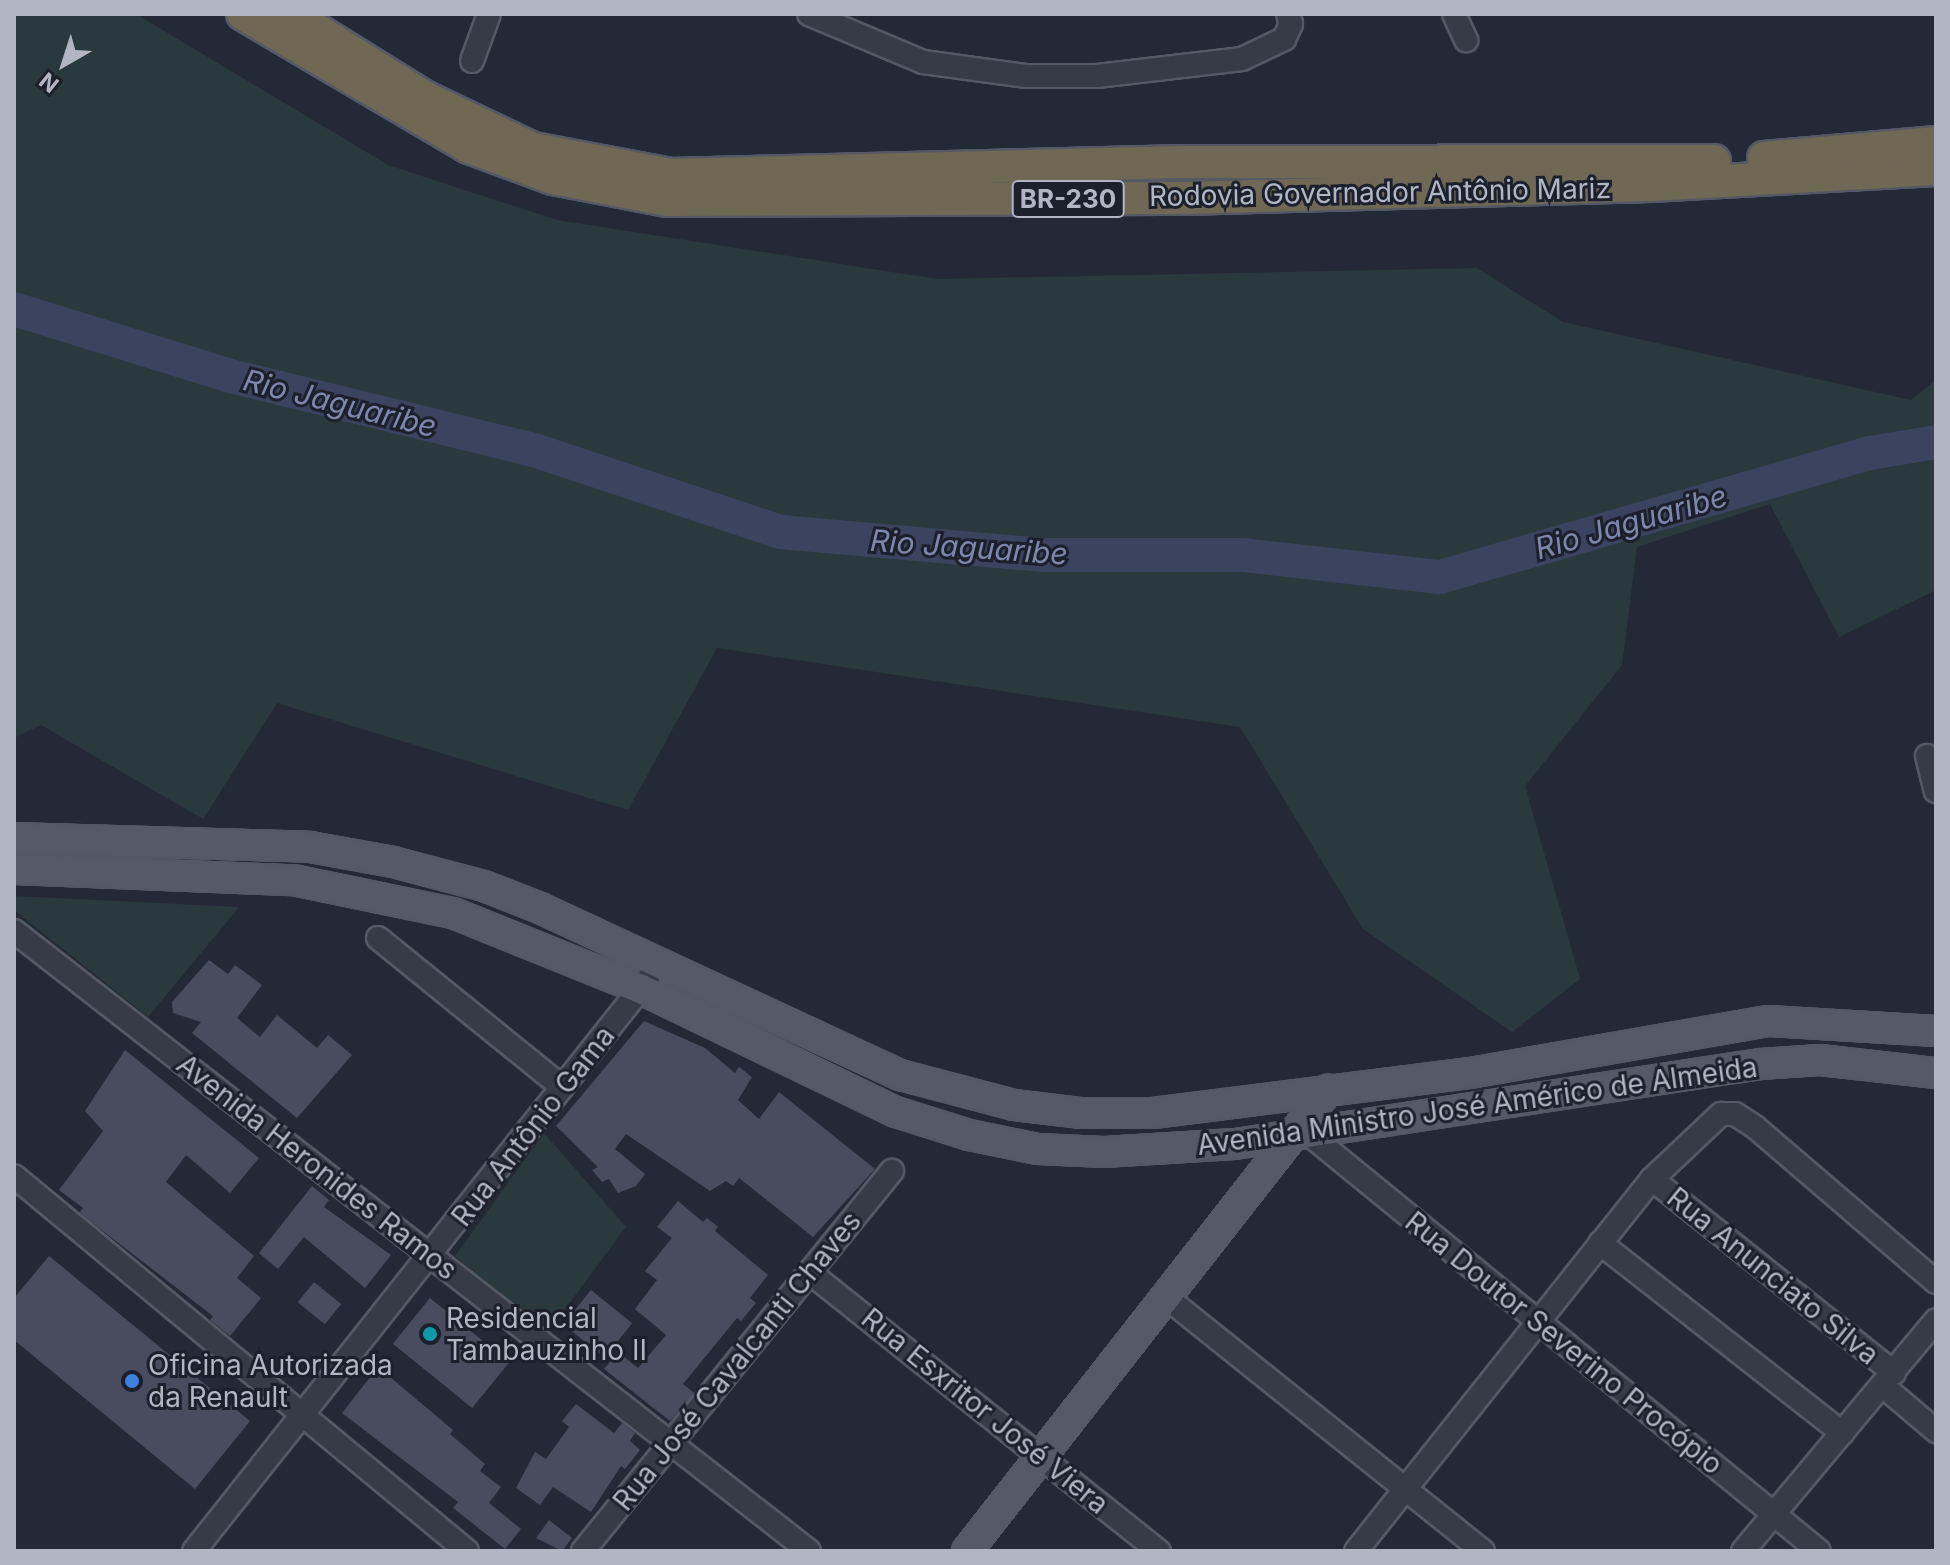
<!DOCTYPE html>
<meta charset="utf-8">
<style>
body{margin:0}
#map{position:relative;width:1950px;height:1565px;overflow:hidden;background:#242938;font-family:Inter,sans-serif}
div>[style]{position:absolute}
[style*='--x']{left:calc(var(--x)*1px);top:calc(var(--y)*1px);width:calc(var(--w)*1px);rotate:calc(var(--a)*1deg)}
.green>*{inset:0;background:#2a393d}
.river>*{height:34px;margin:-17px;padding:0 17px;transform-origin:17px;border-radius:17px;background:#3a445f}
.building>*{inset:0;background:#484c5e;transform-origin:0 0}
.roads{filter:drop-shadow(2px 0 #555966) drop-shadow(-2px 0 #555966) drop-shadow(0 2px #555966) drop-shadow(0 -2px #555966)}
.minor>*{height:22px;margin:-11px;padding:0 11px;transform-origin:11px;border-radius:11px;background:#373b48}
.major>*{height:28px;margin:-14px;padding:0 14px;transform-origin:14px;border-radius:14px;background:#555a68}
.highway>*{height:32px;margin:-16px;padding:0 16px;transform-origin:16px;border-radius:16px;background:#6e6855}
.dots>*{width:22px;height:22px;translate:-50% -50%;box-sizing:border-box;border:4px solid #1c202d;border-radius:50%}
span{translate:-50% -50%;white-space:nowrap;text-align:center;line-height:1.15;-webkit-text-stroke:6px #1c202d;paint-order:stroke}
.shield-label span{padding:2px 6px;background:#1c202d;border:2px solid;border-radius:6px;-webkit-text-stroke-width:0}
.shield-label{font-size:26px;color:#b2b6c4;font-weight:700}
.street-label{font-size:28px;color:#b2b6c4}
.poi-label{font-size:28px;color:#b2b6c4}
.left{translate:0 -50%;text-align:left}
.water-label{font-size:30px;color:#7c88aa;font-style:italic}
.frame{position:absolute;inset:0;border:16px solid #b2b6c4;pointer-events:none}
.north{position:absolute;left:24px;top:24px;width:80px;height:80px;-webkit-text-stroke:6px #1c202d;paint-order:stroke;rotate:219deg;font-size:22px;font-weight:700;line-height:32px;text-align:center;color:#b2b6c4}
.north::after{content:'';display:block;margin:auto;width:28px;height:36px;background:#b2b6c4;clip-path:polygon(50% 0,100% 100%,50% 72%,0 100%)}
</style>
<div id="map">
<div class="green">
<div style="clip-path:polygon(14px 14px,136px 14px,388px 165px,557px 220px,937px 279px,1477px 268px,1563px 322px,1911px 400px,1936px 380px,1936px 590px,1839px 637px,1770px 504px,1637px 547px,1622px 665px,1525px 786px,1580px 979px,1512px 1032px,1363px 929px,1240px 727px,717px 648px,628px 810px,277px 703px,203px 819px,41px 725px,14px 738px)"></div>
<div style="clip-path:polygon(14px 896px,239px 907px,148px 1017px,14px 910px)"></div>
<div style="clip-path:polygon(544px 1133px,626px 1227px,548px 1332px,455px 1256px)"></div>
</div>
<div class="river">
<div style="--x:14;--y:309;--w:226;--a:17.2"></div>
<div style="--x:230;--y:376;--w:313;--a:13.7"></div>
<div style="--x:534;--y:450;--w:259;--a:18.4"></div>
<div style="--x:780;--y:532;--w:265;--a:5"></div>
<div style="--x:1044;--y:555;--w:199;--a:0"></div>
<div style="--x:1243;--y:555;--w:198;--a:6.4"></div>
<div style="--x:1440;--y:577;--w:448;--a:-16.1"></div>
<div style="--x:1870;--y:453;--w:67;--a:-9.5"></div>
</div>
<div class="building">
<div style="clip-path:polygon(209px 960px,228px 974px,235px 965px,262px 985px,237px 1018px,260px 1037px,277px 1015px,317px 1048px,328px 1035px,352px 1055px,297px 1118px,192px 1033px,201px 1022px,173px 1013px,172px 1002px)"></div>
<div style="clip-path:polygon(644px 1021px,705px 1048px,735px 1073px,739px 1067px,752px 1077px,738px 1100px,759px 1119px,779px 1092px,875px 1169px,813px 1237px,739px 1178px,733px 1186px,726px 1181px,710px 1191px,626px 1134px,615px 1149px,645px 1174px,636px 1186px,618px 1193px,609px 1179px,602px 1182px,592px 1170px,598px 1167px,556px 1126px)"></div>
<div style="clip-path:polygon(125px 1050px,259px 1158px,230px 1193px,186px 1155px,166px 1182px,254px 1256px,237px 1278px,261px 1298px,230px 1336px,210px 1320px,213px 1316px,86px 1218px,80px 1212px,83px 1208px,59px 1190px,103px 1131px,85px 1111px)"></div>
<div style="clip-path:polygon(312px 1186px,329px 1200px,324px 1207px,391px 1255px,365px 1288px,304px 1237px,278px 1269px,259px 1253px)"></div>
<div style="clip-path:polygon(678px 1201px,703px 1222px,707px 1218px,718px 1227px,715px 1231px,768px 1275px,750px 1298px,756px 1303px,741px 1321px,737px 1318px,683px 1384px,694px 1393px,670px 1421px,604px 1369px,618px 1352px,638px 1368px,666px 1335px,635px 1309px,657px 1280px,645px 1271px,672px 1238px,657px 1227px)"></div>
<div style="clip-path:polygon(49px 1256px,250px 1421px,195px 1489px,14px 1340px,14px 1298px)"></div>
<div style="left:314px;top:1282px;width:35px;height:26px;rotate:39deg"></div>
<div style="left:591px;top:1290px;width:53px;height:44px;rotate:39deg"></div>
<div style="left:430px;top:1298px;width:102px;height:59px;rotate:39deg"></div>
<div style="clip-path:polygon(378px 1367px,453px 1430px,450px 1434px,485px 1464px,480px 1471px,501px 1487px,489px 1503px,521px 1529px,505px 1549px,453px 1508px,458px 1502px,342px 1413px)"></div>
<div style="clip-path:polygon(576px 1404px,614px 1433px,622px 1423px,635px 1433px,630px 1441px,640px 1450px,625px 1469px,621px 1466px,591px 1512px,553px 1487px,540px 1505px,516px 1488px,535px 1452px,546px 1459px,569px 1427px,562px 1421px)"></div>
<div style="clip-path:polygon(549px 1520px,572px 1538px,562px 1551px,536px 1538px)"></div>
</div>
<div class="roads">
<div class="minor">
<div style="--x:809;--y:14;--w:124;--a:22.8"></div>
<div style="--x:923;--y:62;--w:105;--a:7.7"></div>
<div style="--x:1027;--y:76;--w:70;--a:0"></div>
<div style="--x:1097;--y:76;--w:146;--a:-6.7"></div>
<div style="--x:1242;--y:59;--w:47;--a:-25.5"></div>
<div style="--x:1284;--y:39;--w:17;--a:-65"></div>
<div style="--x:1291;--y:24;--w:10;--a:-107"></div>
<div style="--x:1454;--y:14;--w:29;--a:65"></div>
<div style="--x:472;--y:61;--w:50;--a:-70.1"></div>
<div style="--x:1927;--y:756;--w:36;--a:76"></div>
<div style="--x:14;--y:931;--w:1008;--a:37.95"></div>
<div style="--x:378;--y:938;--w:237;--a:39"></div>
<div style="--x:1310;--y:1135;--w:657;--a:39.26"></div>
<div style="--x:14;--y:1176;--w:588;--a:39.62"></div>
<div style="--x:1652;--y:1179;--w:310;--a:38.7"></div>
<div style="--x:1600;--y:1243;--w:308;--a:38.1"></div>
<div style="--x:809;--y:1272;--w:448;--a:38.6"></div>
<div style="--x:1167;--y:1298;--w:405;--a:38.7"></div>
<div style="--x:1883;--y:1386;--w:70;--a:40.3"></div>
<div style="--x:194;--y:1551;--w:730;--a:-51.56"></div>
<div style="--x:583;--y:1551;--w:490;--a:-50.9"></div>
<div style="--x:1356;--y:1551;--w:475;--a:-51.5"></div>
<div style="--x:1652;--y:1179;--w:95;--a:-43.3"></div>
<div style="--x:1721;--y:1114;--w:14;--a:0"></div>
<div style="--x:1735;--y:1114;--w:24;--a:33"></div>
<div style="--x:1755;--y:1127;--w:238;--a:40.6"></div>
<div style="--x:1743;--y:1551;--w:301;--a:-50.1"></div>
</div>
<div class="major">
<div style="--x:14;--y:838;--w:296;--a:1.7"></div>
<div style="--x:310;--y:847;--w:84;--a:10.2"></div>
<div style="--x:393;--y:862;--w:94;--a:14.8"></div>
<div style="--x:484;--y:886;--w:60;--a:21.4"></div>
<div style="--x:540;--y:908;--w:397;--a:24.9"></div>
<div style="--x:900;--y:1075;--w:118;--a:14.7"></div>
<div style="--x:1014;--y:1105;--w:66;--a:6.9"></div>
<div style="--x:1080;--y:1113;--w:73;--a:0"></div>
<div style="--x:1153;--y:1113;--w:320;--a:-7.2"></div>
<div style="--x:1470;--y:1073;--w:303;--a:-9.9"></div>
<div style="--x:1769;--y:1021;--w:167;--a:3.4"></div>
<div style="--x:14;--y:869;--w:279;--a:2.3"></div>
<div style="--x:293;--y:880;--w:163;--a:11.7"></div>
<div style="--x:453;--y:913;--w:203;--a:22"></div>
<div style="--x:641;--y:989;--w:283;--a:25.8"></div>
<div style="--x:896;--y:1112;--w:77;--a:17.5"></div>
<div style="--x:969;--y:1135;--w:70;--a:11.5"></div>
<div style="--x:1038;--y:1149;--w:66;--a:2.6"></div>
<div style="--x:1104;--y:1152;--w:131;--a:-3.5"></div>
<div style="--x:1235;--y:1144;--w:531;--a:-8.66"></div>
<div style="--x:1760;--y:1064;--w:60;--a:-3.8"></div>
<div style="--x:1820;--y:1060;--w:117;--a:6.4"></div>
<div style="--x:967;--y:1551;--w:586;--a:-51.94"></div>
</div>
<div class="highway">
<div style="--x:243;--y:14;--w:262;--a:30.5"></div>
<div style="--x:469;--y:147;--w:90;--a:20.3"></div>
<div style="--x:553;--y:178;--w:116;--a:10.9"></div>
<div style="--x:667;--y:200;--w:518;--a:-0.22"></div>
<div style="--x:1185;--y:198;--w:466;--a:-1.6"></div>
<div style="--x:1651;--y:185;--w:285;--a:-3.2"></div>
<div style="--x:291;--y:14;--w:159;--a:31.9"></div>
<div style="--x:426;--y:98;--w:119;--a:25.5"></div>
<div style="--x:533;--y:149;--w:139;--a:10.7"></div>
<div style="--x:670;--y:175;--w:513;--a:-1.45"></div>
<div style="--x:1183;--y:162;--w:531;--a:-0.11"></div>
<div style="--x:1764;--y:158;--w:173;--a:-5"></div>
</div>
</div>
<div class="dots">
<div style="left:430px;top:1334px;background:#0f9aa8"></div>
<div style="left:132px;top:1381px;background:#3f7fe0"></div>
</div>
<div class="shield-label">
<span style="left:1068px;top:199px">BR-230</span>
</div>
<div class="street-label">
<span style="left:1380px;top:192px;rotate:-1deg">Rodovia Governador Antônio Mariz</span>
<span style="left:1477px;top:1106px;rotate:-8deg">Avenida Ministro José Américo de Almeida</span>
<span style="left:533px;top:1126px;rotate:-52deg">Rua Antônio Gama</span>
<span style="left:317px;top:1167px;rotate:38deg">Avenida Heronides Ramos</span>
<span style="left:1773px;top:1276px;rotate:39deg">Rua Anunciato Silva</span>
<span style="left:1564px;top:1343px;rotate:39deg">Rua Doutor Severino Procópio</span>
<span style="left:737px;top:1361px;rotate:-51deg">Rua José Cavalcanti Chaves</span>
<span style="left:985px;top:1411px;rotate:39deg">Rua Esxritor José Viera</span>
</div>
<div class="poi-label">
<span class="left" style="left:446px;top:1334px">Residencial<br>Tambauzinho II</span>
<span class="left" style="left:148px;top:1381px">Oficina Autorizada<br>da Renault</span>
</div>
<div class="water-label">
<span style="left:340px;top:403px;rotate:14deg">Rio Jaguaribe</span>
<span style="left:1631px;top:522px;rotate:-16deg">Rio Jaguaribe</span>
<span style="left:969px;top:547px;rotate:4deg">Rio Jaguaribe</span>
</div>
<div class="frame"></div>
<div class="north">N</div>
</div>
